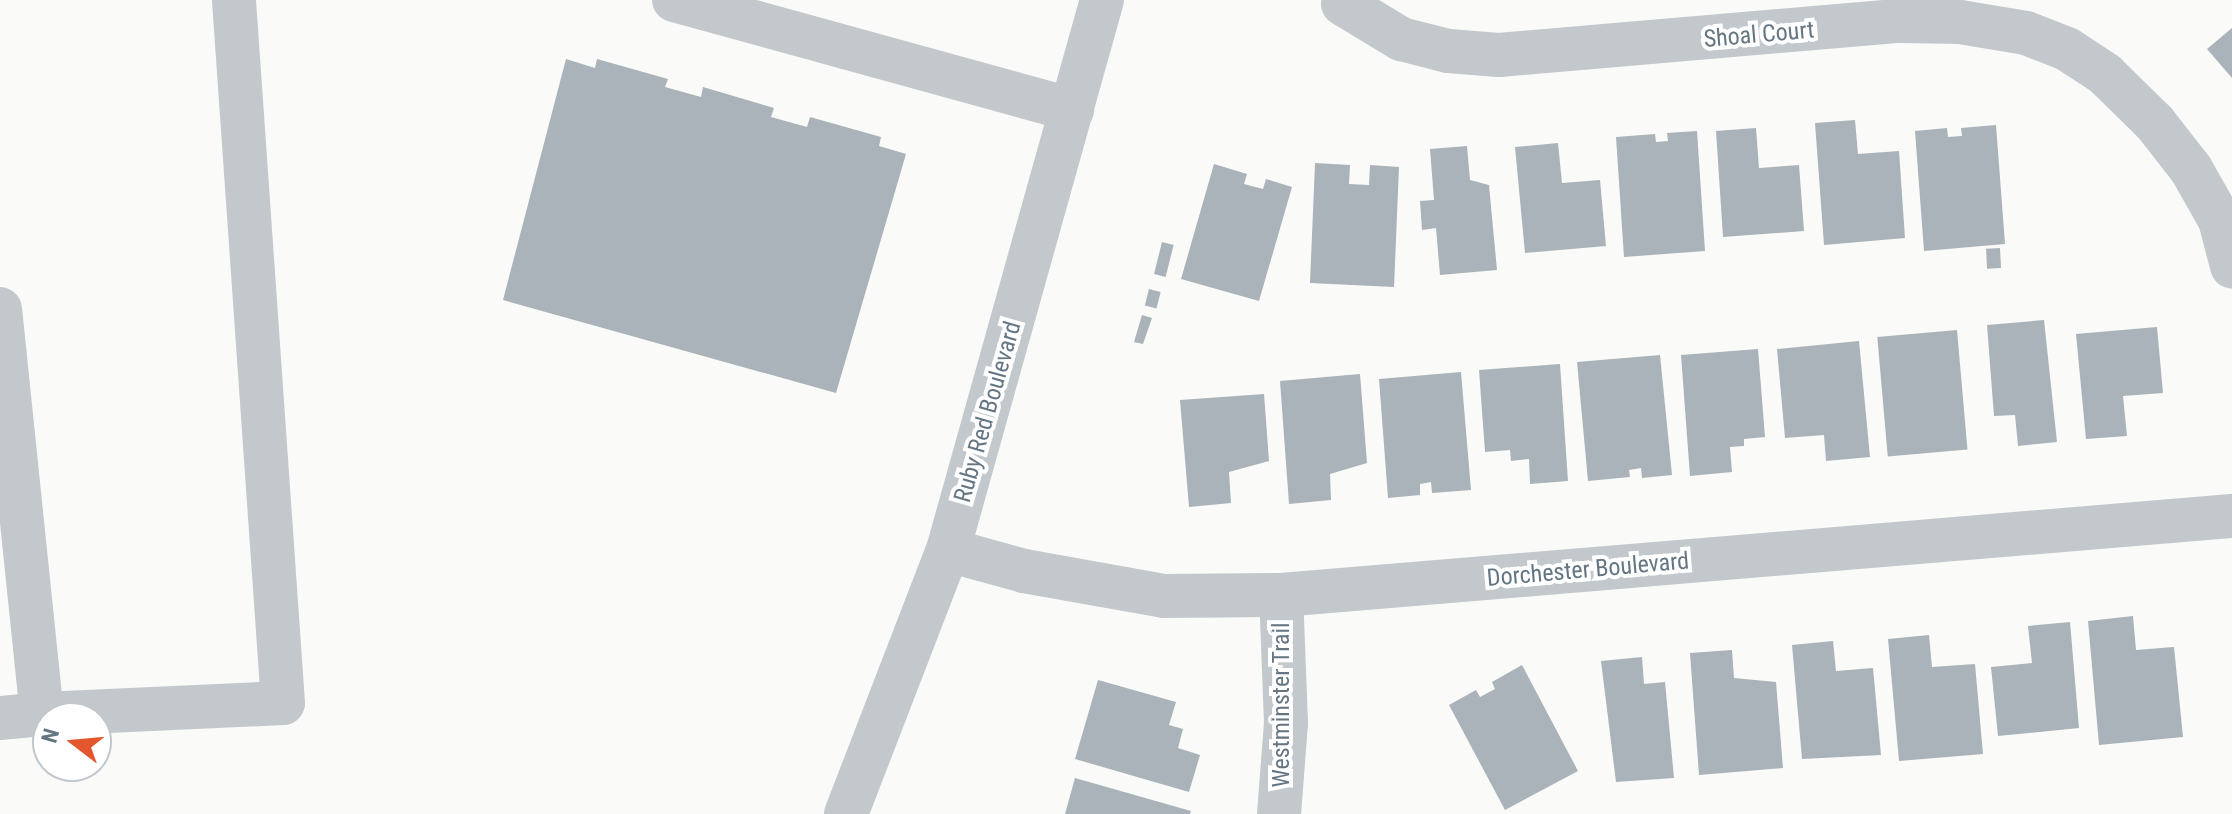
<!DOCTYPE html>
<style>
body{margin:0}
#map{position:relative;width:2232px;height:814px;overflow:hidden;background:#fafaf8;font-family:"Roboto Condensed",sans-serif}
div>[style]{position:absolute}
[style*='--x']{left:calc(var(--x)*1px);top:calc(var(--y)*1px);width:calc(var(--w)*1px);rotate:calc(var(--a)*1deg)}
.building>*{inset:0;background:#aab3b9;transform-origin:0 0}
.minor>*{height:44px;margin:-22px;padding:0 22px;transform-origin:22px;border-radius:22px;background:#c3c8cc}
span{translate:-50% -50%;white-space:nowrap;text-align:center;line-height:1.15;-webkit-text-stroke:8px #fff;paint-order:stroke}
.street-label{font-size:24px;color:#657683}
.north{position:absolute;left:32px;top:702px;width:80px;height:80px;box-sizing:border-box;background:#fff;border:2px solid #c1c8cd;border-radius:50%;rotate:286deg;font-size:22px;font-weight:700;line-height:32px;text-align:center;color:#657683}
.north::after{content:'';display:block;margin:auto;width:28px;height:36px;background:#e4572e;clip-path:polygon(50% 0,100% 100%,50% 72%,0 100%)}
</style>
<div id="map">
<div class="building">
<div style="clip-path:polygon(2232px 28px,2232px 78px,2207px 49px)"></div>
<div style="clip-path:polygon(566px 59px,595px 68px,597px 59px,668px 79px,665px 87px,701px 97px,703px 87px,774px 108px,771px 117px,807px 127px,810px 117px,881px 137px,879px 146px,906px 154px,836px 393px,503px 300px)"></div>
<div style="clip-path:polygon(1855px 120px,1858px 154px,1899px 151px,1905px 238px,1824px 245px,1815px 123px)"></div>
<div style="clip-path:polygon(1996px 125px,2005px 244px,1924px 251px,1915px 131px,1947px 128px,1948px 137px,1962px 136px,1961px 128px)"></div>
<div style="clip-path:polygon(1756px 128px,1759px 168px,1799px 165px,1804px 231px,1723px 237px,1716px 131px)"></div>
<div style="clip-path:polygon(1697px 131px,1705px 251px,1624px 257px,1616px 137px,1655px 134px,1656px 142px,1668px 141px,1667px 133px)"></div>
<div style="clip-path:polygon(1558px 143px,1562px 183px,1600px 180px,1606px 246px,1525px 253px,1515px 147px)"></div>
<div style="clip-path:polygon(1467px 146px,1470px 180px,1489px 185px,1497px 270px,1440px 275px,1436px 228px,1422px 230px,1420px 201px,1434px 200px,1430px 149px)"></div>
<div style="clip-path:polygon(1315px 163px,1350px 165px,1349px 184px,1369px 185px,1370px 165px,1399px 167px,1394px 287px,1310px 283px)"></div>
<div style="clip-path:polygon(1214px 164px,1247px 174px,1244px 184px,1263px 189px,1266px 179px,1292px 187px,1259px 301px,1181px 279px)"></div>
<div style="left:1162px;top:242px;width:12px;height:33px;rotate:14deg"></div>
<div style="left:2000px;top:248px;width:20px;height:14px;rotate:87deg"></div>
<div style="left:1149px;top:289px;width:12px;height:17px;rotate:14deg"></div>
<div style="clip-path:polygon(1142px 315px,1152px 318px,1143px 344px,1134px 342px)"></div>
<div style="clip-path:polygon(2044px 320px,2057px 442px,2018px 446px,2015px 415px,1994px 416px,1987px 325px)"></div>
<div style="clip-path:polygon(2157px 327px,2163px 393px,2123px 396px,2127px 436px,2086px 439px,2076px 334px)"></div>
<div style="left:1957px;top:330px;width:120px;height:80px;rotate:85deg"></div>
<div style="clip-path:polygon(1859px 341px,1870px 457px,1826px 461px,1824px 435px,1785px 438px,1777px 349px)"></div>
<div style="clip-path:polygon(1758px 349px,1765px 437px,1744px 439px,1744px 446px,1730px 447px,1732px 472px,1690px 476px,1681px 355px)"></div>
<div style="clip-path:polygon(1660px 355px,1672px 475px,1642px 478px,1641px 468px,1629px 470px,1630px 477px,1588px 481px,1577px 362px)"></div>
<div style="clip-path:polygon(1560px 364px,1568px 481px,1530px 484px,1529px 459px,1511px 461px,1510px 450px,1485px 452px,1479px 370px)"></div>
<div style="clip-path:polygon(1461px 372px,1471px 490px,1432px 493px,1431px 482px,1420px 484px,1420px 495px,1388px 498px,1379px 379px)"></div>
<div style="clip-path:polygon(1360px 374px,1367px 463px,1330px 474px,1331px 500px,1289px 504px,1280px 381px)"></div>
<div style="clip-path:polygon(1264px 394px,1269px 461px,1229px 472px,1231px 503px,1189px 507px,1180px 400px)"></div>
<div style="clip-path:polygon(2133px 616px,2136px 650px,2174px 647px,2183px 737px,2099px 745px,2088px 621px)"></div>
<div style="clip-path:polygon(2070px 622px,2079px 728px,1998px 736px,1991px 667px,2032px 663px,2028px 626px)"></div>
<div style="clip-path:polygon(1929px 635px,1932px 667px,1975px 664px,1983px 754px,1899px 761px,1888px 639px)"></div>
<div style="clip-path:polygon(1833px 641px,1836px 671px,1873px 668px,1881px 755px,1802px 759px,1792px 645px)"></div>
<div style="clip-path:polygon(1732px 650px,1734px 678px,1776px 682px,1783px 768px,1699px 775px,1690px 653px)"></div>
<div style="clip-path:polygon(1642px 657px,1644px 684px,1665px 682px,1674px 778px,1616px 782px,1601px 661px)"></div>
<div style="clip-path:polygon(1522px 665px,1578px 771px,1505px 810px,1449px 705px,1476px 690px,1480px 697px,1495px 689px,1492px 682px)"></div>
<div style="clip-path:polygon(1098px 680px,1176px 702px,1169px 725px,1183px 729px,1178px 748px,1200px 755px,1189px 792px,1075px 759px)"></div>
<div style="clip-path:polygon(1075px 778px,1191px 811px,1190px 814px,1065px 814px)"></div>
</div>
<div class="minor">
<div style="--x:674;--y:0;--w:413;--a:15.4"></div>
<div style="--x:1343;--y:4;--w:68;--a:31.1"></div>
<div style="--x:1401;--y:39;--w:49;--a:14.3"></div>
<div style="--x:1448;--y:51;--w:51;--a:4.5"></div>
<div style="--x:1499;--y:55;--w:401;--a:-4.9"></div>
<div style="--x:1899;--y:21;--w:61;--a:0.9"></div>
<div style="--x:1960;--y:22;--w:67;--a:9.5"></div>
<div style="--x:2026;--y:33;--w:44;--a:21.3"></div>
<div style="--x:2067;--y:49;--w:45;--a:33.3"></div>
<div style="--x:2105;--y:74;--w:70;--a:44.4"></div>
<div style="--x:2155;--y:123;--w:58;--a:52"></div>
<div style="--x:2191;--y:169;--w:59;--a:60.4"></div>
<div style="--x:2220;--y:220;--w:48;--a:75.4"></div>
<div style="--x:0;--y:309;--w:407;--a:84.1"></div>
<div style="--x:42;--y:714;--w:241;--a:-2.6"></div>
<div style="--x:283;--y:703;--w:705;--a:-93.99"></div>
<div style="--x:948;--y:550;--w:79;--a:15.4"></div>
<div style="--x:1024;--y:571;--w:143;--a:10.1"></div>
<div style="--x:1165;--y:596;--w:116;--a:-0.5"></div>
<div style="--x:1281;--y:595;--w:954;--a:-4.75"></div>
<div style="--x:0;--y:718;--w:42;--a:-5.4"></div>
<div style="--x:846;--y:814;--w:283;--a:-68.9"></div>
<div style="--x:948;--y:550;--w:571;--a:-74.36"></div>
<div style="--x:1279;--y:814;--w:91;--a:-85.6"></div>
<div style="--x:1286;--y:723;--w:128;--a:-92.2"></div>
</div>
<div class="street-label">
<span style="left:1759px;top:35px;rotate:-5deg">Shoal Court</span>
<span style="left:988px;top:412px;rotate:-74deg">Ruby Red Boulevard</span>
<span style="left:1588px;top:570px;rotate:-5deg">Dorchester Boulevard</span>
<span style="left:1282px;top:705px;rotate:-90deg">Westminster Trail</span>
</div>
<div class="north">N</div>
</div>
